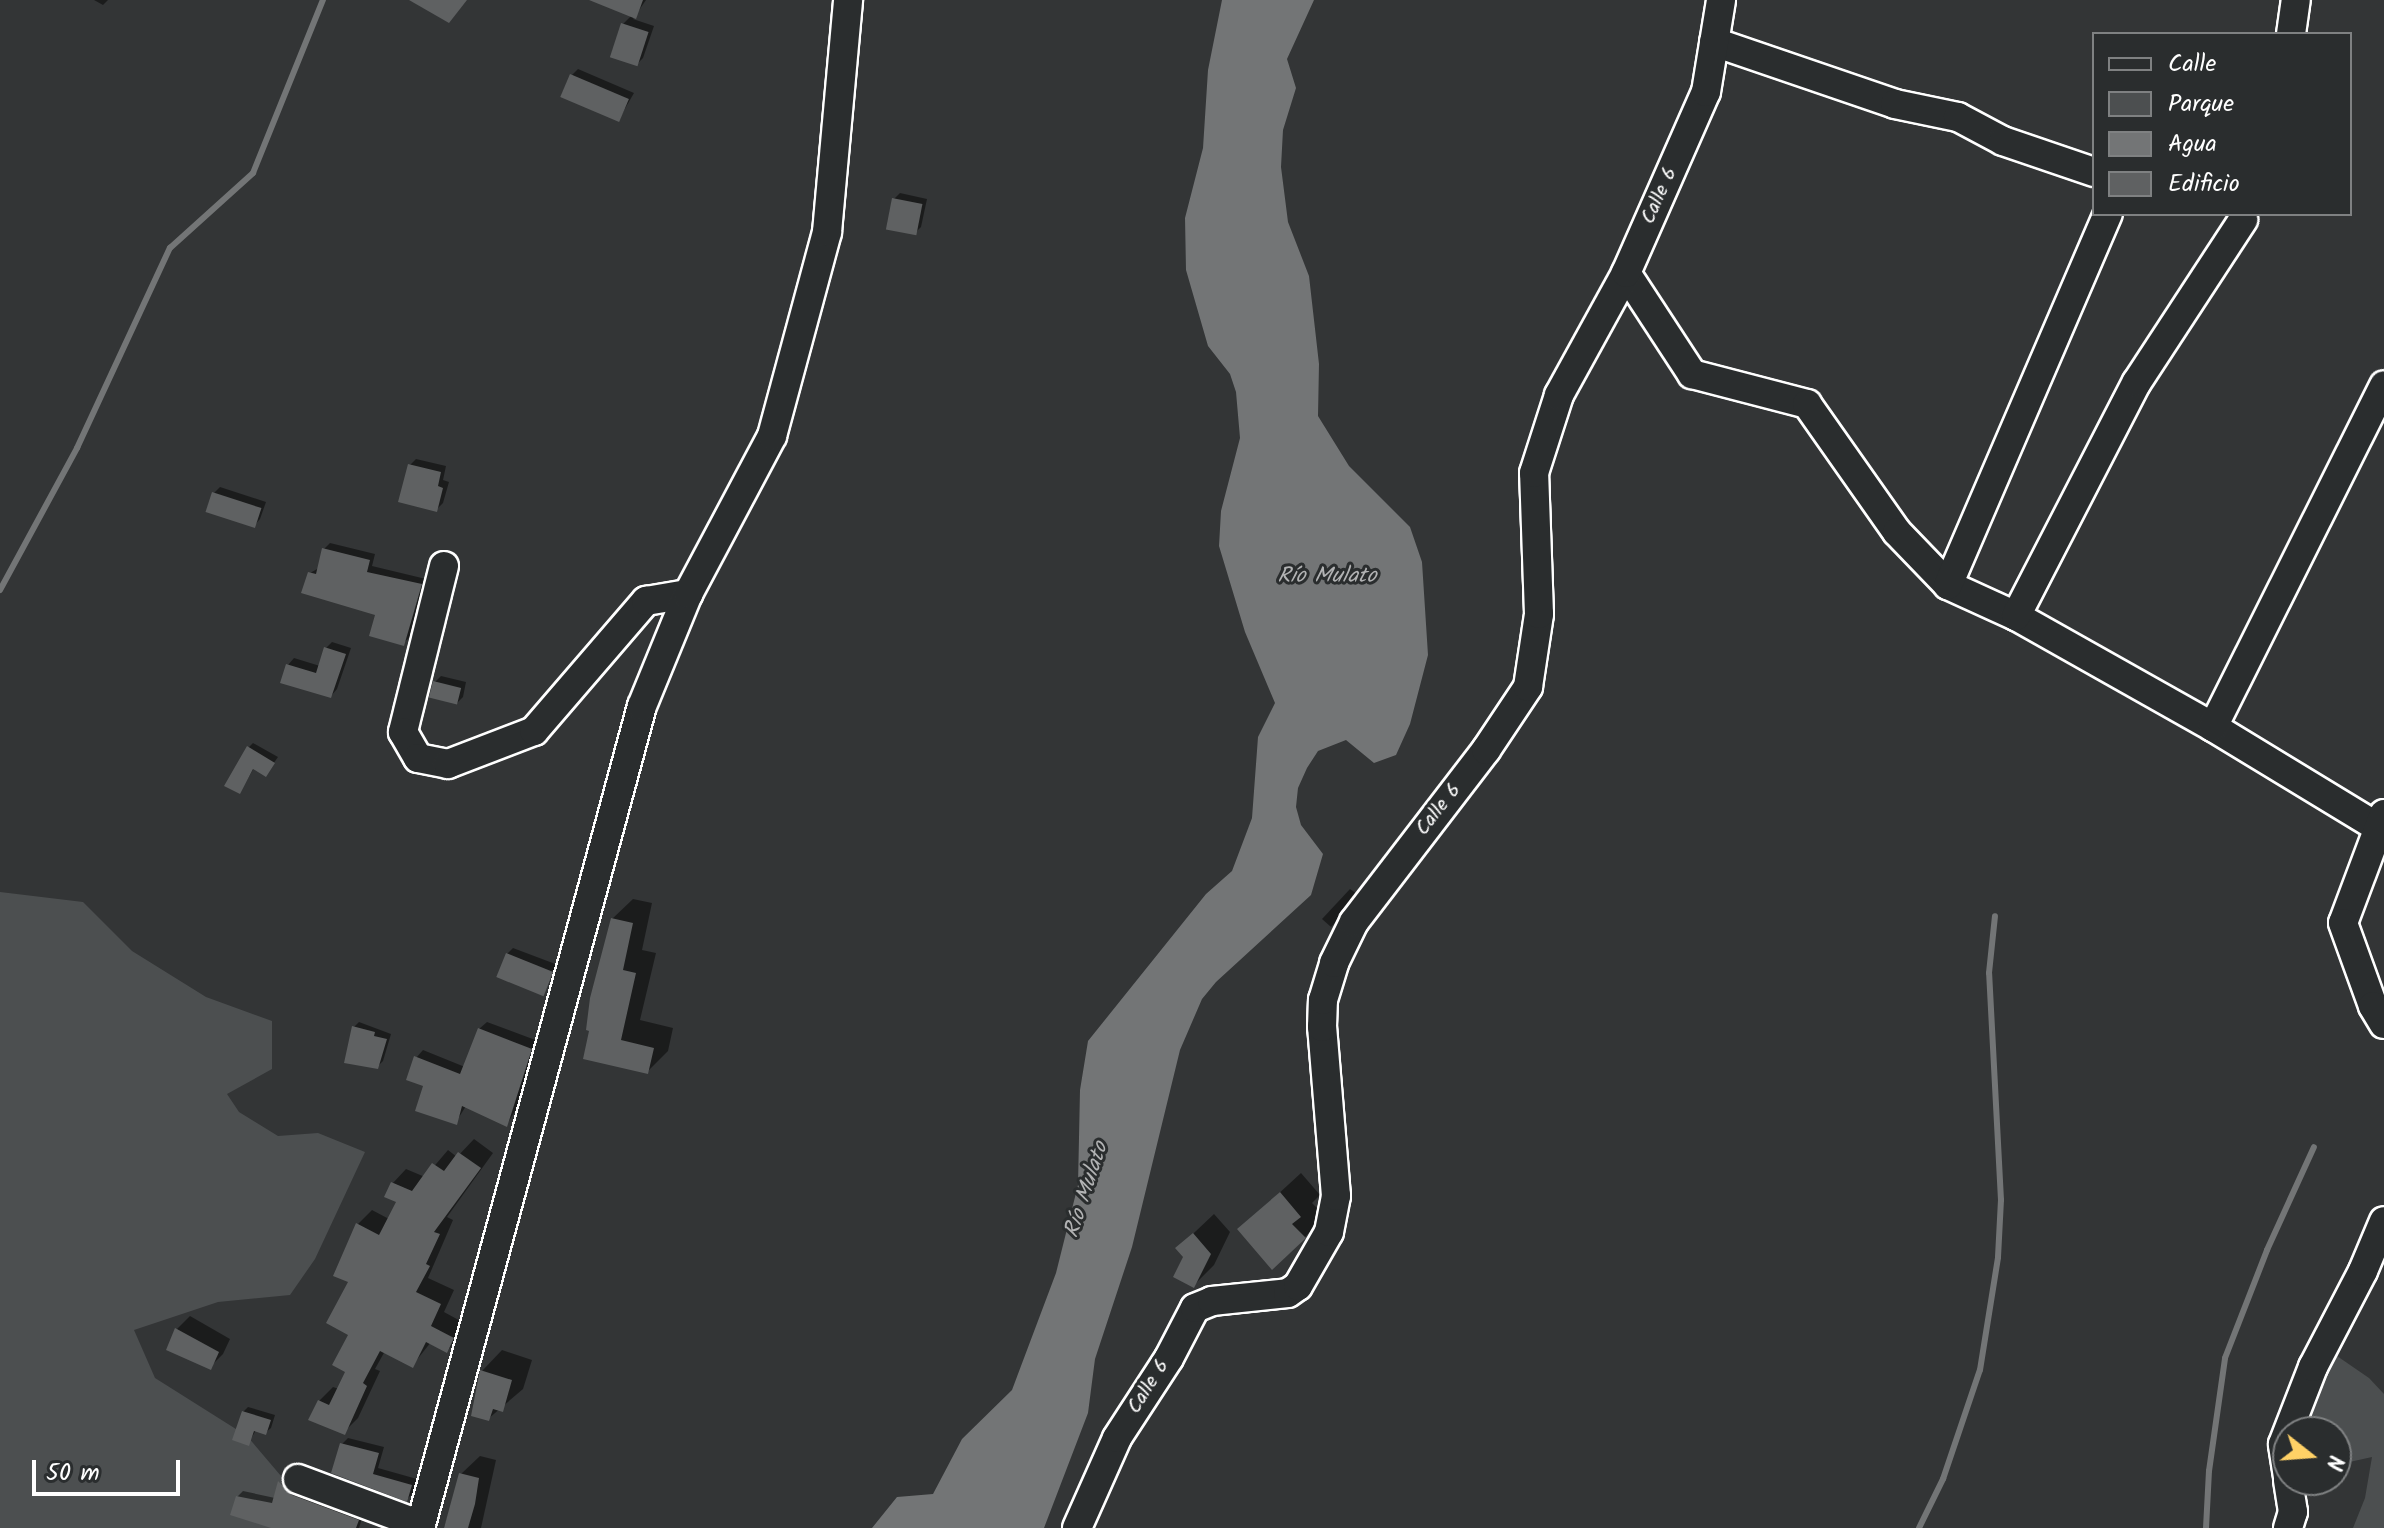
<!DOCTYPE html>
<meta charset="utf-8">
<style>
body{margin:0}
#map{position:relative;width:2384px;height:1528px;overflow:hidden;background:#333536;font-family:Kalam,sans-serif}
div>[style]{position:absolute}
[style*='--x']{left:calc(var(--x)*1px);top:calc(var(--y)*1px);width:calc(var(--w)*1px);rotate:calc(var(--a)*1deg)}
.green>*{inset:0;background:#4c4f50}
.water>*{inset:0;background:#737576}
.shadow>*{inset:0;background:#0007}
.stream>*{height:6px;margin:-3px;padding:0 3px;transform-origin:3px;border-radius:3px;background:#737576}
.building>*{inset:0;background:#5f6162;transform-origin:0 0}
.roads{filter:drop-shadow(2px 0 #fff) drop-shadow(-2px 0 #fff) drop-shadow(0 2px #fff) drop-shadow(0 -2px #fff)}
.minor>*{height:28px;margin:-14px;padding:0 14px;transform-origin:14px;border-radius:14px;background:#2a2d2e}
span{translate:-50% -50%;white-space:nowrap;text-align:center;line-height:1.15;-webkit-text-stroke:6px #2a2d2e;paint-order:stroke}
.street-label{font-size:20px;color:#fff}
.water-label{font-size:22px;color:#b2b3b4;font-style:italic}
.legend{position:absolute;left:2092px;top:32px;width:260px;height:184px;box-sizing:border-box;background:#2a2d2e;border:2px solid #7f8182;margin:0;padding:10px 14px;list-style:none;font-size:24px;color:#fff}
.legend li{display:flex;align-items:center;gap:16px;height:40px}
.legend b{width:40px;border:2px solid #7f8182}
.north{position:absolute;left:2272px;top:1416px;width:80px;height:80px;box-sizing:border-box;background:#2a2d2e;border:2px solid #7f8182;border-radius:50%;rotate:107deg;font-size:22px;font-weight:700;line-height:32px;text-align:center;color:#fff}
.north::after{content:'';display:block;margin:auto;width:28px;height:36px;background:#ffd166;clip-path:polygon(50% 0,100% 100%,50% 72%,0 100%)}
.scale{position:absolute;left:32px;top:1460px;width:148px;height:36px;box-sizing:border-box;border:4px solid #fff;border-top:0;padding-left:10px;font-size:24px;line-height:28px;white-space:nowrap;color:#fff;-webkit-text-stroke:6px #2a2d2e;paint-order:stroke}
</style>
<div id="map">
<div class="green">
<div style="clip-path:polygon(0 892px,83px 902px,132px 951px,206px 997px,272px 1021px,272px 1069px,227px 1094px,239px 1112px,278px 1136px,318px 1133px,365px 1152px,315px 1259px,290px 1295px,218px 1302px,134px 1330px,155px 1378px,247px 1436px,315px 1516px,318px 1528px,0 1528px)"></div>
<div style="clip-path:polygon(2337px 1356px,2369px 1378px,2384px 1394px,2384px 1528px,2353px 1528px,2365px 1498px,2372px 1457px,2336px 1465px,2336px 1432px,2302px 1432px,2303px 1417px)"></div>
</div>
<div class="water">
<div style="clip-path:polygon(1222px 0,1314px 0,1287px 59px,1296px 88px,1283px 130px,1281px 167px,1288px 222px,1309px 276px,1319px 364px,1318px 416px,1349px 466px,1410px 527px,1422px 562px,1428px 655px,1410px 724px,1396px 755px,1374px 763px,1346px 740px,1318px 751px,1307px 768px,1298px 788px,1296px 807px,1301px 825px,1323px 854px,1311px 895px,1216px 982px,1202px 999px,1180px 1050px,1132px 1247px,1095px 1359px,1088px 1413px,1044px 1528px,872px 1528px,897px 1497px,933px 1494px,962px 1439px,1012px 1390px,1056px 1273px,1078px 1185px,1080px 1090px,1088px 1041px,1206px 894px,1232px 871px,1252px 818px,1258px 737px,1275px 703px,1245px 632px,1219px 546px,1221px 511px,1240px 438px,1236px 392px,1230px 374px,1208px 346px,1186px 270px,1185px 218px,1203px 148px,1208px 70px)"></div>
</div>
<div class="shadow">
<div style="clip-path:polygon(94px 0,108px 0,103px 5px)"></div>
<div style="clip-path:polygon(599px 0,646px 0,633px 19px,654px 26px,643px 58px,637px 64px,623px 24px,632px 15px)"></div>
<div style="clip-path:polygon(578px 69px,634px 93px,619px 119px,572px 75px)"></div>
<div style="clip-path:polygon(900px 193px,927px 199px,921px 227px,915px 233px,894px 199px)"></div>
<div style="clip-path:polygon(416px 459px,446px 466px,443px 480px,449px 482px,443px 503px,437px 509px,410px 465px)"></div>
<div style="clip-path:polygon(220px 487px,266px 502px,260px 519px,254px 526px,214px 493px)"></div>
<div style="clip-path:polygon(330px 543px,375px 554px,372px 566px,426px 579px,409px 638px,403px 643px,377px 614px,310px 573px,319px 568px,324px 549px)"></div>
<div style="clip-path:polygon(332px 642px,351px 648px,337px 689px,331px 696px,288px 665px,294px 658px,320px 666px,326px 648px)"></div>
<div style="clip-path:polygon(441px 676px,466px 682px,463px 697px,457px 703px,435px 682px)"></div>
<div style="clip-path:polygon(253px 743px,278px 757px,266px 774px,254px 768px,240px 792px,248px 748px)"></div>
<div style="clip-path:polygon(1350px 889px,1357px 894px,1351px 906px,1331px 927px,1322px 919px)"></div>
<div style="clip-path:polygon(633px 899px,652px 903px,642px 950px,656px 953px,640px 1020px,673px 1028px,668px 1051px,647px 1072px,585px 1057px,612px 919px)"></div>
<div style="clip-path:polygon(513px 948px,558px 965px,544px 993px,507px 954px)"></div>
<div style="clip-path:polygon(359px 1022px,391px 1034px,383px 1061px,378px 1066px,354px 1027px)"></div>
<div style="clip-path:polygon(487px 1022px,538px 1041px,522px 1100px,507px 1124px,466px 1106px,456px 1122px,425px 1085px,416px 1058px,423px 1050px,465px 1067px,479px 1029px)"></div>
<div style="clip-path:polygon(474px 1139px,493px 1153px,447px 1217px,453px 1220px,428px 1278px,454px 1290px,444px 1312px,466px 1324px,461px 1336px,447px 1351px,431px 1342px,412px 1366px,385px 1351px,375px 1369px,380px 1371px,358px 1418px,344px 1432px,319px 1401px,333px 1387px,339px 1389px,348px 1372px,351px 1281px,358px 1224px,372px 1210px,389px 1219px,399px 1201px,392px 1184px,406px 1169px,425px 1177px,448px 1150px,457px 1157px)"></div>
<div style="clip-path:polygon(1301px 1173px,1320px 1195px,1312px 1203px,1325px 1216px,1305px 1237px,1240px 1229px)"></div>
<div style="clip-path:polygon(1214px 1214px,1230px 1232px,1214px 1265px,1194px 1285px,1186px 1256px,1178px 1248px)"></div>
<div style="clip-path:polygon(190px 1316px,230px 1339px,223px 1354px,210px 1367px,177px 1329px)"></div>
<div style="clip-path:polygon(502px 1350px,532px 1360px,523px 1389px,488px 1419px,482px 1371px)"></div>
<div style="clip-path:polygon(248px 1407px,275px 1415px,271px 1428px,265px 1433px,256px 1430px,248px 1444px,243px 1412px)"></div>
<div style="clip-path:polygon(348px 1438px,384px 1447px,378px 1468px,417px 1479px,413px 1493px,407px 1499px,333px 1472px,342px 1444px)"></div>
<div style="clip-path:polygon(480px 1456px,496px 1460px,481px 1528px,444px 1528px,461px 1474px)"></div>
<div style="clip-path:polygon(285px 1477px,363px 1515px,359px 1528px,287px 1528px,237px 1497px,243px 1491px,275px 1498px)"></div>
</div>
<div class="stream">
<div style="--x:0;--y:590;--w:162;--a:-61.5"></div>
<div style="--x:77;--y:448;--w:221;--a:-65.1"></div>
<div style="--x:170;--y:248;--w:112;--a:-42.1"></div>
<div style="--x:253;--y:173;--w:187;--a:-68"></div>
<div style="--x:1919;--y:1528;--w:55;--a:-63.9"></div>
<div style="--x:1943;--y:1479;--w:115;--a:-71.3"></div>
<div style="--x:1980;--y:1370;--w:114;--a:-80.9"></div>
<div style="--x:1998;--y:1257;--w:57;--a:-87"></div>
<div style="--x:2001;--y:1200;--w:227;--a:-93"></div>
<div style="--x:1989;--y:973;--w:57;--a:-84"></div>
<div style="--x:2206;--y:1528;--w:57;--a:-87"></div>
<div style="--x:2209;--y:1471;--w:114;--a:-81.9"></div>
<div style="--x:2225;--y:1358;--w:116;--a:-68.7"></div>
<div style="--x:2267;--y:1250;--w:113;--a:-65.5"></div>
</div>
<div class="building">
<div style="clip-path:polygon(409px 0,467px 0,449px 23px)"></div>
<div style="clip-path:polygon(589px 0,643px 0,636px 19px)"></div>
<div style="left:621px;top:23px;width:29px;height:36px;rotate:18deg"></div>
<div style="left:570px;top:74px;width:64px;height:25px;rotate:23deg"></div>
<div style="left:892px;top:198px;width:31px;height:32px;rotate:11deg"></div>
<div style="clip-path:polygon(408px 464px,441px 472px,438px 486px,443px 488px,437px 512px,398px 502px)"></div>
<div style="left:212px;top:492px;width:52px;height:21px;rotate:18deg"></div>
<div style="clip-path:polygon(322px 548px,370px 560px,367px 572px,422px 584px,404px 646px,369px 636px,375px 615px,301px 593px,308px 572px,316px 574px)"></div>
<div style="clip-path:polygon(324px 647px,346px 654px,331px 698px,280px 683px,286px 664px,316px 673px)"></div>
<div style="left:433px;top:681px;width:29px;height:17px;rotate:14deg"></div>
<div style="clip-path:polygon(247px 746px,275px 763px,266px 777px,253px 769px,240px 794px,224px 786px)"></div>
<div style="clip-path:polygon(611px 918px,633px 923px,623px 970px,636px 973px,621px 1040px,654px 1048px,648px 1074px,583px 1059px,589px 1031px,586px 1030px,590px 998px)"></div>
<div style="left:506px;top:953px;width:51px;height:26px;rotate:22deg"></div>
<div style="clip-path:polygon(352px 1026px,375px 1032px,374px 1036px,387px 1039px,378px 1069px,344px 1063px)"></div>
<div style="clip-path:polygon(478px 1028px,532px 1049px,507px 1127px,462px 1106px,457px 1125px,415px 1111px,423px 1086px,406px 1080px,414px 1056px,460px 1074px)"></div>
<div style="clip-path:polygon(458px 1152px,481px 1168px,434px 1232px,440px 1234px,426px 1264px,430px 1266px,416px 1292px,441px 1304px,431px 1326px,454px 1338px,447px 1353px,426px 1342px,413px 1368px,380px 1351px,363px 1383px,367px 1386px,345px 1435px,308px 1420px,318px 1400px,329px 1405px,345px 1372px,332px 1365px,348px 1335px,326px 1323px,348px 1282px,333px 1276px,356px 1223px,379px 1235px,396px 1202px,384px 1197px,391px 1182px,412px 1191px,432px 1163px,444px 1171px)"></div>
<div style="clip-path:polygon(1280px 1192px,1301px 1217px,1292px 1224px,1306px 1238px,1272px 1270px,1237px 1229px)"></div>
<div style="clip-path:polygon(1193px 1233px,1211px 1254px,1194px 1288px,1173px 1277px,1183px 1257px,1175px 1248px)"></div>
<div style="clip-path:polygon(175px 1328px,219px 1352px,211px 1370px,166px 1350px)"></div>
<div style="clip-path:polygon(480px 1370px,512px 1380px,503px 1412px,493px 1409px,489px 1421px,471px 1416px)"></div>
<div style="clip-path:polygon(242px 1411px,271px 1420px,266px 1435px,254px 1431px,249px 1446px,232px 1440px)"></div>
<div style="clip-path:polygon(340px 1443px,379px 1453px,373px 1474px,412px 1485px,407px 1502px,331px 1473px)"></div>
<div style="clip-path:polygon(459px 1473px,479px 1478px,475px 1504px,468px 1528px,444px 1528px)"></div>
<div style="clip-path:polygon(278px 1481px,292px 1495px,359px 1520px,356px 1528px,271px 1528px,230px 1515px,236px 1496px,272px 1503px)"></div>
</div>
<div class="roads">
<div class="minor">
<div style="--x:2291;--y:34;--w:34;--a:-82"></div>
<div style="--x:1714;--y:42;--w:191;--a:18.9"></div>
<div style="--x:1895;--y:104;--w:64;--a:11.7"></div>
<div style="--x:1958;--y:117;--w:51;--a:28.1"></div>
<div style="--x:2003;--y:141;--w:96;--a:18.8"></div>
<div style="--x:1626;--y:273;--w:121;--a:56.8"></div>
<div style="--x:1692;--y:374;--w:119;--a:14.6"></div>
<div style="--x:1807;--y:404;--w:156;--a:54.9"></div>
<div style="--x:1897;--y:532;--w:74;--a:46.1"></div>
<div style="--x:1948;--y:585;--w:75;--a:24.5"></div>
<div style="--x:2016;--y:616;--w:226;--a:29.4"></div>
<div style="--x:2213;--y:727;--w:200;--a:31.3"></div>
<div style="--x:444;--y:566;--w:171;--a:103.9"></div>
<div style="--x:403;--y:732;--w:30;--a:60"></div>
<div style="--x:418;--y:758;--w:31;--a:11"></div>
<div style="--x:448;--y:764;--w:92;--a:-21"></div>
<div style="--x:534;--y:731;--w:172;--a:-49.3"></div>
<div style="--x:646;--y:601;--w:43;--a:-9.5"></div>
<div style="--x:1948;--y:585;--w:404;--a:-66.7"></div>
<div style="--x:2016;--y:616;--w:263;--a:-62.7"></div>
<div style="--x:2137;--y:382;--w:194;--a:-56.8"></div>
<div style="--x:2213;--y:727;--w:382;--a:-63.4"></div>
<div style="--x:2384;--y:814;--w:116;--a:110.6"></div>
<div style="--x:2343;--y:923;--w:88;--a:70.1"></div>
<div style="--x:2373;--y:1006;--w:21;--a:59"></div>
<div style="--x:2288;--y:1477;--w:33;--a:-99"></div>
<div style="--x:2283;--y:1444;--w:83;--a:-68.7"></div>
<div style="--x:2313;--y:1367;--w:108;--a:-62.5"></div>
<div style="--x:2363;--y:1271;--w:54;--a:-67.2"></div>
<div style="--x:298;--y:1479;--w:131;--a:20.5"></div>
<div style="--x:420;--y:1528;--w:851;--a:-74.89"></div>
<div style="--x:642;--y:706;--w:121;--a:-67.7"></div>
<div style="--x:688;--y:594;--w:179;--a:-62"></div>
<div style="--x:772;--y:436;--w:211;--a:-74.9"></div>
<div style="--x:827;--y:232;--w:233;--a:-84.8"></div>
<div style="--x:1077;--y:1528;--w:98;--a:-66"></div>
<div style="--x:1117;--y:1438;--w:95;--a:-57"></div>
<div style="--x:1169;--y:1358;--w:56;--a:-62.5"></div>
<div style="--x:1195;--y:1308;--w:18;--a:-22"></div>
<div style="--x:1212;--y:1301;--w:76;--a:-6"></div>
<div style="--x:1288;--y:1293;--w:12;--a:-35"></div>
<div style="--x:1298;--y:1286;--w:62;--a:-60.1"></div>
<div style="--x:1329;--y:1232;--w:37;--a:-79"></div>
<div style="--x:1336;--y:1196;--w:170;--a:-94.7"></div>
<div style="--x:1322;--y:1027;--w:27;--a:-88"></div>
<div style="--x:1323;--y:1000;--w:39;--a:-73"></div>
<div style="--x:1334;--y:963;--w:46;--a:-64"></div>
<div style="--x:1354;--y:922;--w:217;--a:-52.5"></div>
<div style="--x:1486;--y:750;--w:76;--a:-56.3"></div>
<div style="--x:1528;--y:687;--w:74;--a:-81.4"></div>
<div style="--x:1539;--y:614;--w:141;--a:-92"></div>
<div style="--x:1534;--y:473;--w:82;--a:-72.2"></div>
<div style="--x:1559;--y:395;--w:139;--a:-61.2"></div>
<div style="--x:1626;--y:273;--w:198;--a:-66.2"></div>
<div style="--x:1706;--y:92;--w:93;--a:-80.7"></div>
<div style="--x:2288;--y:1528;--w:17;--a:-73"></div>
<div style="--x:2293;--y:1512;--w:32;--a:-99"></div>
</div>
</div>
<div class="street-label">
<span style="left:1660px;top:196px;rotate:-66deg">Calle 6</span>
<span style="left:1439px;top:810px;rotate:-52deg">Calle 6</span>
<span style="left:1149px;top:1387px;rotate:-58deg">Calle 6</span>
</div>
<div class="water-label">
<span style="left:1327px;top:577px">Río Mulato</span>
<span style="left:1087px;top:1190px;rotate:-72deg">Río Mulato</span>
</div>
<ul class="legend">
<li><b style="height:10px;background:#2a2d2e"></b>Calle</li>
<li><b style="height:22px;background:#4c4f50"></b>Parque</li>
<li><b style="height:22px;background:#737576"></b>Agua</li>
<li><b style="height:22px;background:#5f6162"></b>Edificio</li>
</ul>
<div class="north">N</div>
<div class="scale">50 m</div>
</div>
